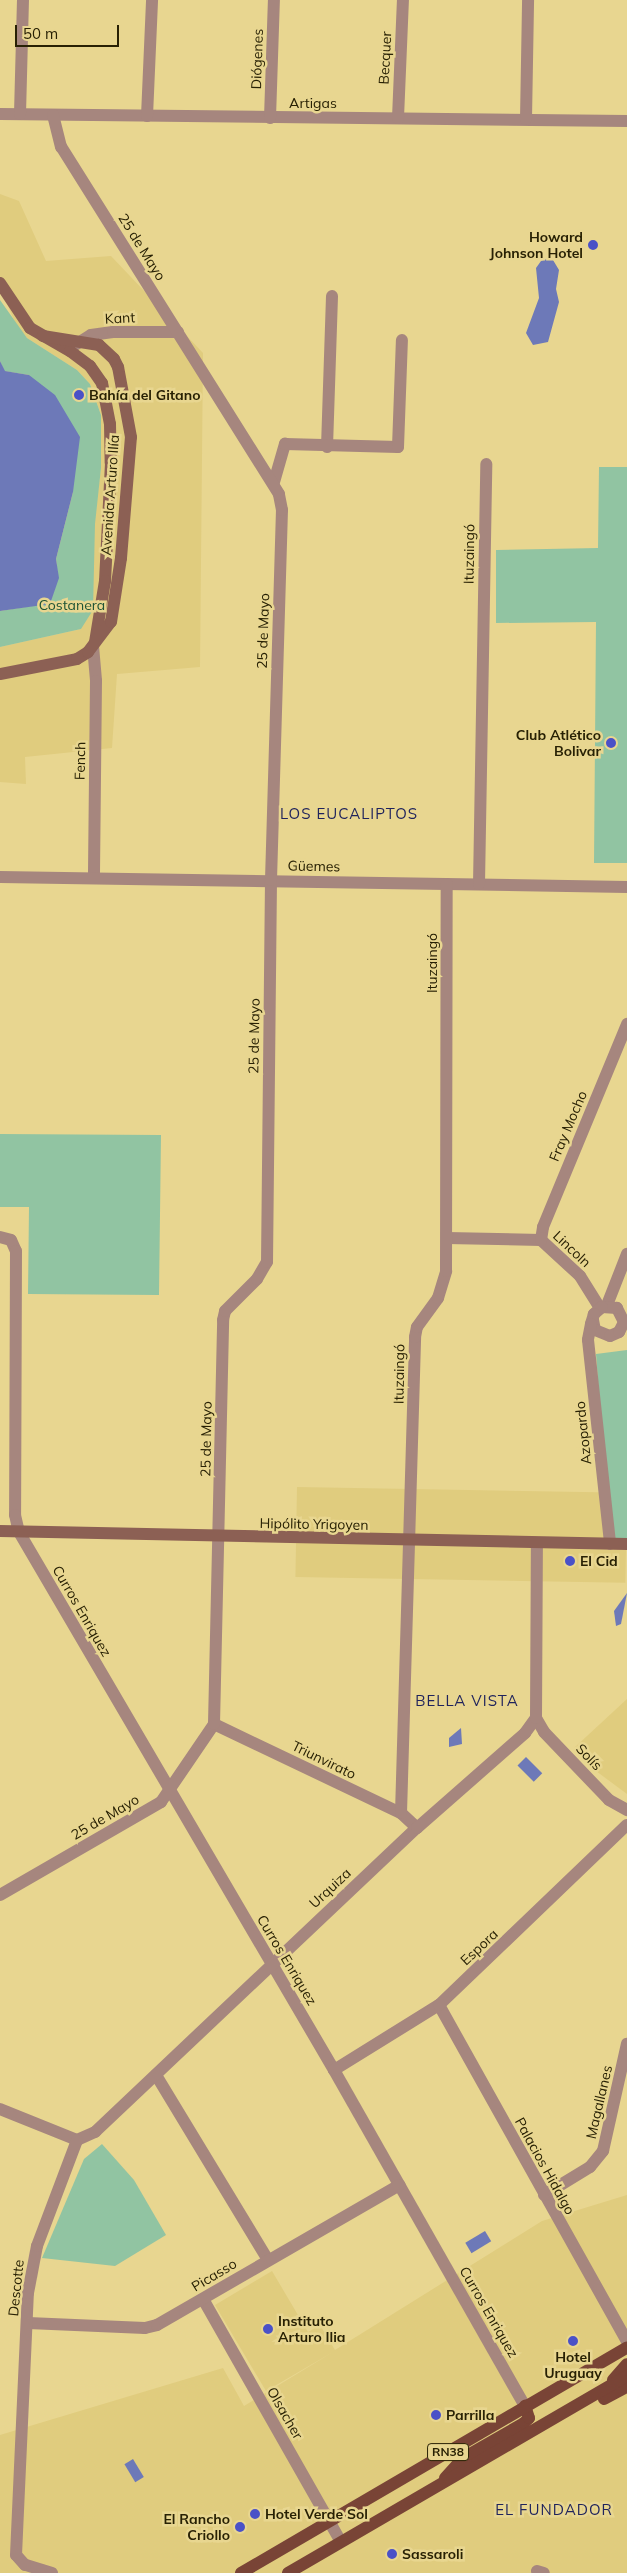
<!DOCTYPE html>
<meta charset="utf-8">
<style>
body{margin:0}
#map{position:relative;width:627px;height:2573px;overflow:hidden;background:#e8d690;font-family:Mulish,sans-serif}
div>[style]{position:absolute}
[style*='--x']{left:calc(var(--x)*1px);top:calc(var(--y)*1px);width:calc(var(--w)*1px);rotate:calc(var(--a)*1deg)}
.built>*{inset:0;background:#e0cc7e;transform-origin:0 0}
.green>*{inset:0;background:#91c4a2}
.water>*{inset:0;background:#6d79b8;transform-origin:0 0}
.street>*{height:12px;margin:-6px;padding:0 6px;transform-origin:6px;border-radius:6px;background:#a6867e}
.secondary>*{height:12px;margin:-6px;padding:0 6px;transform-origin:6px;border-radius:6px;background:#8c6054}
.primary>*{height:12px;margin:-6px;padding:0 6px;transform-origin:6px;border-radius:6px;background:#794436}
.dots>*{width:14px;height:14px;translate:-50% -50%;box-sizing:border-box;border:2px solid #e8d690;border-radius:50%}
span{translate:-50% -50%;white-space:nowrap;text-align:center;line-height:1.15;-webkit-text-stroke:5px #e8d690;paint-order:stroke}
.shield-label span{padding:1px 4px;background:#e8d690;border:1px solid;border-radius:4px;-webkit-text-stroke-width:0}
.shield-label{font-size:12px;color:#282104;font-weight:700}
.street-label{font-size:14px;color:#282104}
.poi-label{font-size:14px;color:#282104;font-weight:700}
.right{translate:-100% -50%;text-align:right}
.left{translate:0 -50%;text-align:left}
.park-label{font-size:14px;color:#1d5334}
.neighbourhood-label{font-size:15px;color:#1f235c;letter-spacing:1px}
.scale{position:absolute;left:15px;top:25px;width:104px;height:22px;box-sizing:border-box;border:2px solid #282104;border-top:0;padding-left:6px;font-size:15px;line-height:18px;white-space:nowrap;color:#282104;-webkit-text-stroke:4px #e8d690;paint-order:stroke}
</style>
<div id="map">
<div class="built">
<div style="clip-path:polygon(0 194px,19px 201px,46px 261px,111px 256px,203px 353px,200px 667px,117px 674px,112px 748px,25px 757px,26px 784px,0 782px,0 647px,81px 629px,101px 468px,101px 415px,90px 384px,77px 370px,27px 338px,15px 323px,0 286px)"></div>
<div style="left:297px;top:1487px;width:330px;height:90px;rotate:1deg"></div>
<div style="clip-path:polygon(627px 1699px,627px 1794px,596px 1771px,574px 1748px)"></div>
<div style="clip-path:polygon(627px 2195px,627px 2573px,0 2573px,0 2435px,223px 2368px,244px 2406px,333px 2352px,266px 2391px,215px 2305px,272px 2271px,308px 2332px,320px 2325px,335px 2350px,542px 2221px)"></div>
</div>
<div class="green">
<div style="clip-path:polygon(0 300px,27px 338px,77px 370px,90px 384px,101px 415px,101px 468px,95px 524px,93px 610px,81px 629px,0 647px,0 611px,50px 603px,58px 578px,56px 559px,73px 492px,29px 375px,4px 371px,0 361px)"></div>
<div style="clip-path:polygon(599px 467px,627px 467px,627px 863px,594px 863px,596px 622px,496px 623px,496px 550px,598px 548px)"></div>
<div style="clip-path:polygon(0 1134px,161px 1135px,159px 1295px,28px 1294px,29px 1207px,0 1207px)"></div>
<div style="clip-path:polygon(627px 1350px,627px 1544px,610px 1544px,596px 1354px)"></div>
<div style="clip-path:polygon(102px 2144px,134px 2180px,166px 2235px,115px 2266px,42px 2258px,84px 2159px)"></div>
</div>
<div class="water">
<div style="clip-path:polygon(547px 259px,553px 260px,559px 270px,556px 289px,559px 302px,548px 342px,533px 345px,526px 333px,539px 298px,536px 268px,541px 261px)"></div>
<div style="clip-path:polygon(0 361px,5px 371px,29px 375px,55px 395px,80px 437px,73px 492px,56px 559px,59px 578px,50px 604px,0 611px)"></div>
<div style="clip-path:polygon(627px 1593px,621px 1624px,616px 1626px,614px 1611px)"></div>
<div style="clip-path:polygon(461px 1728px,462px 1744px,449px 1747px,449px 1738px)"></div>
<div style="left:526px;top:1757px;width:23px;height:12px;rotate:45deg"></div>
<div style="left:485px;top:2231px;width:12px;height:23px;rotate:59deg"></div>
<div style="left:133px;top:2459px;width:21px;height:10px;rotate:59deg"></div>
</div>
<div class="street">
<div style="--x:0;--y:114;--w:627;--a:0.64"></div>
<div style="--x:20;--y:114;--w:114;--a:-88.5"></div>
<div style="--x:147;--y:116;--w:116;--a:-87.5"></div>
<div style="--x:270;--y:118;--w:118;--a:-88.1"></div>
<div style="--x:398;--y:118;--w:118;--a:-87.6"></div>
<div style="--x:526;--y:119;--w:119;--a:-89"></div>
<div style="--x:75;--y:345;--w:19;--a:-32"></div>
<div style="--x:91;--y:335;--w:22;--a:-8"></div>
<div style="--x:113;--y:332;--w:65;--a:0"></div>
<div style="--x:327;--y:447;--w:151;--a:-88.1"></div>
<div style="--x:274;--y:482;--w:40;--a:-74"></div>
<div style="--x:285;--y:444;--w:113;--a:1.5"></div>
<div style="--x:398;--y:447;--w:107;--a:-87.9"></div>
<div style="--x:93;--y:646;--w:35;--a:85"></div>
<div style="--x:96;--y:681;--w:196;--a:90.6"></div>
<div style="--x:0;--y:877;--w:627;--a:0.91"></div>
<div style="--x:479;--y:884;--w:420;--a:-89"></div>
<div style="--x:0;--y:1237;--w:11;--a:15"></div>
<div style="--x:11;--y:1240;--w:12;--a:66"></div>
<div style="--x:16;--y:1251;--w:264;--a:90.2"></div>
<div style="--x:15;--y:1515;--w:17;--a:77"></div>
<div style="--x:19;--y:1532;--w:623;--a:59.65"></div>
<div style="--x:334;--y:2070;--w:386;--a:60.4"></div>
<div style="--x:447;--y:1238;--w:94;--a:1.2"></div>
<div style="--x:541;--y:1240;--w:53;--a:42.7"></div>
<div style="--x:580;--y:1276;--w:38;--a:58"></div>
<div style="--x:541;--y:1240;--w:13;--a:-81"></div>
<div style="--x:543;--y:1227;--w:220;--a:-67.5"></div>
<div style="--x:607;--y:1305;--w:55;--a:-68.6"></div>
<div style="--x:593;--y:1320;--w:10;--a:79"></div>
<div style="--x:595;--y:1330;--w:16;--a:22"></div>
<div style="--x:610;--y:1336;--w:10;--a:-24"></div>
<div style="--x:619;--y:1332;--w:11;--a:-63"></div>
<div style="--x:624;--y:1322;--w:16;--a:-117"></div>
<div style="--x:617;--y:1308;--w:15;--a:-176"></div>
<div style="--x:602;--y:1307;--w:11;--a:139"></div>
<div style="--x:594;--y:1314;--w:10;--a:107"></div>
<div style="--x:591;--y:1324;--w:16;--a:101"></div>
<div style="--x:588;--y:1340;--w:205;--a:83.8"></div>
<div style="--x:536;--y:1718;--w:16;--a:60"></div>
<div style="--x:544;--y:1732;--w:94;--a:46.3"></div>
<div style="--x:609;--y:1800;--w:21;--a:29"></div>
<div style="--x:214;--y:1724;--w:207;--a:25.5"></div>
<div style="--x:401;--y:1813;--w:22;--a:43"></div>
<div style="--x:401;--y:1813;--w:476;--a:-88.3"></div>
<div style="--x:415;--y:1337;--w:10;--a:-79"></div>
<div style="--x:417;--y:1327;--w:36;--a:-54"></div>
<div style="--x:438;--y:1298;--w:28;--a:-73"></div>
<div style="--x:446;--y:1271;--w:387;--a:-89.9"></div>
<div style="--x:0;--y:1895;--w:186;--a:-30"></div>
<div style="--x:161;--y:1802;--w:94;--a:-55.8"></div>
<div style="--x:214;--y:1724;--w:404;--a:-88.7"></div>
<div style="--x:223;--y:1320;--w:9;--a:-77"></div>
<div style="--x:225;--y:1311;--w:45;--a:-45"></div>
<div style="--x:257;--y:1279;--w:20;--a:-60"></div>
<div style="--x:267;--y:1262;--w:382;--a:-89.4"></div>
<div style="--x:271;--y:880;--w:370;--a:-88.3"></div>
<div style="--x:282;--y:510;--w:16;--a:-101"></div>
<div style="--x:279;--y:494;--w:410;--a:-122.1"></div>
<div style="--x:61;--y:147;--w:33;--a:-104"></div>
<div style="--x:439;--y:2005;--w:385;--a:60.8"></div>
<div style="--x:334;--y:2070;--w:123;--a:-31.8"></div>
<div style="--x:439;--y:2005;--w:260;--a:-43.8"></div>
<div style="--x:156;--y:2075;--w:216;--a:58.8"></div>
<div style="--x:0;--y:2109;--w:83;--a:21.9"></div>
<div style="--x:77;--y:2140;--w:20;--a:-24"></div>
<div style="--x:95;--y:2132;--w:443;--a:-43.4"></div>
<div style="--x:417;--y:1828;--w:144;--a:-41.3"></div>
<div style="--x:525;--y:1733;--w:19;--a:-54"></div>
<div style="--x:536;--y:1718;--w:174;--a:-89.7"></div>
<div style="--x:544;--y:2195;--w:54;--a:-31.3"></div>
<div style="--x:590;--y:2167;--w:21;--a:-51"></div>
<div style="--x:603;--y:2151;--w:110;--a:-77.4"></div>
<div style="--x:203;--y:2299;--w:279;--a:60.4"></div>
<div style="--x:28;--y:2323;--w:117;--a:2.4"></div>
<div style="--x:145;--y:2328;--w:12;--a:-14"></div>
<div style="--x:157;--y:2325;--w:280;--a:-30"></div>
<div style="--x:537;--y:2571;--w:7;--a:16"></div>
<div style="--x:52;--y:2573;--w:28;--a:-163"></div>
<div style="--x:25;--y:2565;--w:13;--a:-132"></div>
<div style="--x:16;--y:2555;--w:262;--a:-87.4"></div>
<div style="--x:28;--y:2293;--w:48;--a:-79.2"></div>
<div style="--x:37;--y:2246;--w:113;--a:-69.3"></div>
</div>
<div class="secondary">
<div style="--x:0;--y:283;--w:54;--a:56.3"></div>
<div style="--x:30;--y:328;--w:46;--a:29.9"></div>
<div style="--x:70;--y:351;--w:25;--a:37"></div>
<div style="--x:90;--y:366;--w:21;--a:55"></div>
<div style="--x:102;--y:383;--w:42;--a:79"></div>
<div style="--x:110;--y:424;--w:39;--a:89"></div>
<div style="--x:111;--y:463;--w:118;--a:92.9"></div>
<div style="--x:105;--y:581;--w:62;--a:99.3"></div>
<div style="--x:0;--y:674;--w:78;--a:-11"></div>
<div style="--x:77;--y:659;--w:13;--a:-32"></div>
<div style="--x:88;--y:652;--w:38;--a:-53"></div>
<div style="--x:111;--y:622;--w:65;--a:-81.1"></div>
<div style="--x:121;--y:558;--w:121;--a:-85.3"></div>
<div style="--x:131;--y:437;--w:71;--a:-100.5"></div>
<div style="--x:118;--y:367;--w:9;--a:-117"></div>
<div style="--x:114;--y:359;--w:21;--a:-137"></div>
<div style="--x:99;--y:345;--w:57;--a:-170.9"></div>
<div style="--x:0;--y:1531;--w:627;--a:1.19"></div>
</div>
<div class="primary">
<div style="--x:613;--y:2380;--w:21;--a:-49"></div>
<div style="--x:604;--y:2399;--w:26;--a:-28"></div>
<div style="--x:445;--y:2478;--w:27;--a:-48"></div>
<div style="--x:463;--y:2458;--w:70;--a:-29.8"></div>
<div style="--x:524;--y:2423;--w:7;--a:-45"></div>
<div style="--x:529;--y:2418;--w:13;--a:-108"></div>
<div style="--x:241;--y:2573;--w:447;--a:-30.3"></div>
<div style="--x:288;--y:2573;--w:392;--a:-30.2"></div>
</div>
<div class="dots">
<div style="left:593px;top:245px;background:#4a51c7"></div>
<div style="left:79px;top:395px;background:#4a51c7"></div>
<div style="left:611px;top:743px;background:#4a51c7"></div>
<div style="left:570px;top:1561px;background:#4a51c7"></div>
<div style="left:268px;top:2329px;background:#4a51c7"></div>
<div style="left:573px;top:2341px;background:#4a51c7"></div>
<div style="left:436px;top:2415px;background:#4a51c7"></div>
<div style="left:255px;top:2514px;background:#4a51c7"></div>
<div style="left:240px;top:2527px;background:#4a51c7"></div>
<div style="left:392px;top:2554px;background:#4a51c7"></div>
</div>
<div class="shield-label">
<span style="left:448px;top:2452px">RN38</span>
</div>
<div class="street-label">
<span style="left:385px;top:58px;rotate:-87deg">Becquer</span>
<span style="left:257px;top:59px;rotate:-88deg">Diógenes</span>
<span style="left:313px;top:103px">Artigas</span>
<span style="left:142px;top:247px;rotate:58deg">25 de Mayo</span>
<span style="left:120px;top:318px;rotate:-3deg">Kant</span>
<span style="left:110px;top:495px;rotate:-86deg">Avenida Arturo Ilía</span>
<span style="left:469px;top:554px;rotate:-89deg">Ituzaingó</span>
<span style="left:263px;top:631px;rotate:-88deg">25 de Mayo</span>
<span style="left:80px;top:761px;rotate:-89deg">Fench</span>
<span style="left:314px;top:866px;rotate:1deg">Güemes</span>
<span style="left:432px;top:963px;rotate:-90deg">Ituzaingó</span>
<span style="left:254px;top:1036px;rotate:-89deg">25 de Mayo</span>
<span style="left:568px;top:1126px;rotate:-67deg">Fray Mocho</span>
<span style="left:572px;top:1249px;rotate:43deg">Lincoln</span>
<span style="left:399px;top:1374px;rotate:-89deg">Ituzaingó</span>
<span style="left:583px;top:1433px;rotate:-96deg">Azopardo</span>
<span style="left:206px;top:1439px;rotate:-89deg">25 de Mayo</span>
<span style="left:314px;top:1524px;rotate:1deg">Hipólito Yrigoyen</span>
<span style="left:82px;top:1611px;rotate:60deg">Curros Enriquez</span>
<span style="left:589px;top:1757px;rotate:46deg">Solís</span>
<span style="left:324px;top:1760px;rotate:26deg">Triunvirato</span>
<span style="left:105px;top:1817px;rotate:-30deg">25 de Mayo</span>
<span style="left:330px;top:1888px;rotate:-43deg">Urquiza</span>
<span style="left:479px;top:1947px;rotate:-43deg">Espora</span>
<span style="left:287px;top:1960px;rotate:59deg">Curros Enriquez</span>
<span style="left:599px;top:2102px;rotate:-77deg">Magallanes</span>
<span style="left:545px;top:2166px;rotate:61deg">Palacios Hidalgo</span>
<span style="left:214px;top:2275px;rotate:-31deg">Picasso</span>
<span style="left:16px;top:2288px;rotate:-84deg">Descotte</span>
<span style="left:489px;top:2312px;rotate:60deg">Curros Enriquez</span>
<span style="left:285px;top:2413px;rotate:60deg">Olsacher</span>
</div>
<div class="poi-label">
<span class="right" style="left:583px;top:245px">Howard<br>Johnson Hotel</span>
<span class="left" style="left:89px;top:395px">Bahía del Gitano</span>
<span class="right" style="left:601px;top:743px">Club Atlético<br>Bolivar</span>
<span class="left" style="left:580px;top:1561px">El Cid</span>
<span class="left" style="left:278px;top:2329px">Instituto<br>Arturo Ilia</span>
<span style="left:573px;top:2365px">Hotel<br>Uruguay</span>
<span class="left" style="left:446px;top:2415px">Parrilla</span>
<span class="left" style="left:265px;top:2514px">Hotel Verde Sol</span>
<span class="right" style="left:230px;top:2527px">El Rancho<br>Criollo</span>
<span class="left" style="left:402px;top:2554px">Sassaroli</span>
</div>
<div class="park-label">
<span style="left:72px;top:605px">Costanera</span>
</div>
<div class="neighbourhood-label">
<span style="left:349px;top:814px">LOS EUCALIPTOS</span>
<span style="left:467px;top:1701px">BELLA VISTA</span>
<span style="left:554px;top:2510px">EL FUNDADOR</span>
</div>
<div class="scale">50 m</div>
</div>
